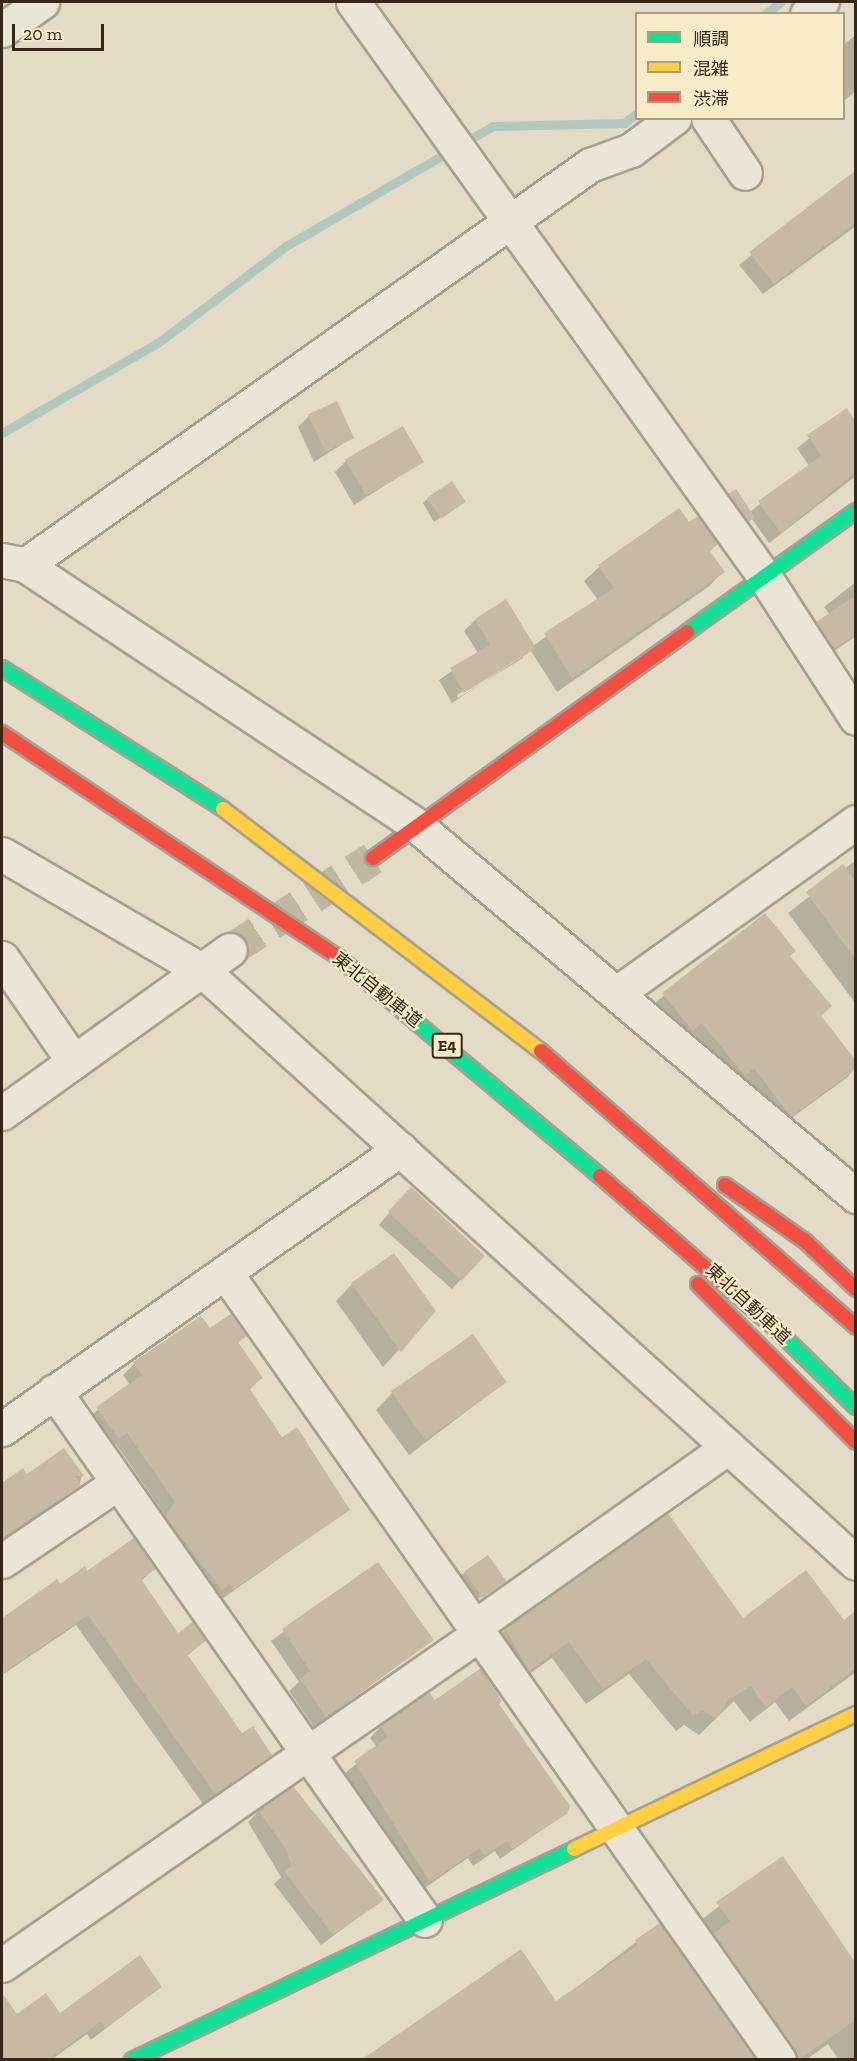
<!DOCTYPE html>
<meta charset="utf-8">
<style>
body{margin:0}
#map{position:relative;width:857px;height:2061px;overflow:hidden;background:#e3dbc6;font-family:"Zilla Slab","Noto Sans JP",serif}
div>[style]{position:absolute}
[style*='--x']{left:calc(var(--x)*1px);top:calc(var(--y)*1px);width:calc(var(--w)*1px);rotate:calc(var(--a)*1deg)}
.shadow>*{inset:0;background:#0003;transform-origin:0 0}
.stream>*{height:9px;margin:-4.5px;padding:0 4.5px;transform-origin:4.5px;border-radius:4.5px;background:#b3c8bc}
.building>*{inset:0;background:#c8b9a6;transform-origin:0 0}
.street-tunnel>*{height:33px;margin-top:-16.5px;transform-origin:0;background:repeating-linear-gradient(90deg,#c0b7a3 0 33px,transparent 0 49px)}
.roads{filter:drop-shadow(2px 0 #a79f90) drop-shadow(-2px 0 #a79f90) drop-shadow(0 2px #a79f90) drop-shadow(0 -2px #a79f90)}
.street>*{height:33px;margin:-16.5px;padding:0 16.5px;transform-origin:16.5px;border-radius:16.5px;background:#ebe5d8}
.fast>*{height:14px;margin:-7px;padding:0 7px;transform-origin:7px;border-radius:7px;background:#16e098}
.slow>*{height:14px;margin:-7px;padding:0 7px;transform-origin:7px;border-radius:7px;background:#ffcf43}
.jam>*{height:14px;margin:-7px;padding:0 7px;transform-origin:7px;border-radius:7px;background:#f24e42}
span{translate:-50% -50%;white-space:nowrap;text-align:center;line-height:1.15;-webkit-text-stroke:4.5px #f7ebc8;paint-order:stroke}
.shield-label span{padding:2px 4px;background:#f7ebc8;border:2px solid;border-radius:4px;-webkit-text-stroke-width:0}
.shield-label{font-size:16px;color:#352719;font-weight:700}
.street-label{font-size:18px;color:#352719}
.frame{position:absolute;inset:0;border:3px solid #352719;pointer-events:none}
.legend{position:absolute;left:635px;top:12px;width:210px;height:108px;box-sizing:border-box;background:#f7ebc8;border:2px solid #a99d82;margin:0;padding:8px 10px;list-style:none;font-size:18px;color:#352719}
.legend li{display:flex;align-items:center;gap:12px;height:30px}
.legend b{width:30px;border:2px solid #a99d82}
.scale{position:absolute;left:12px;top:24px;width:92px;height:27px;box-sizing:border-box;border:3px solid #352719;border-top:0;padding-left:8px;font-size:18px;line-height:21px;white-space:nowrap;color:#352719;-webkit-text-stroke:4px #f7ebc8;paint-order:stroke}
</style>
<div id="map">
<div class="shadow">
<div style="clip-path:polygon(856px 35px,856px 91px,845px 100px,844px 44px)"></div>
<div style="clip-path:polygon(856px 173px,856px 226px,763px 294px,739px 265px)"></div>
<div style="clip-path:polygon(846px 410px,856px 424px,856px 476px,769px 543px,752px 519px,742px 526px,724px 501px,736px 491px,750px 512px,809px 466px,797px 448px)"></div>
<div style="clip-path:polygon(309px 416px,352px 438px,314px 462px,298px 427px)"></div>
<div style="clip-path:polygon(346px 461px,422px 462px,354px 505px,335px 472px)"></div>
<div style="clip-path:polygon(428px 498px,464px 502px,434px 522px,423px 503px)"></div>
<div style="clip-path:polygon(evenodd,679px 510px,723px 572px,708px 587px,557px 692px,531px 651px,452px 703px,439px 680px,478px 653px,464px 631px,475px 620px,533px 646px,598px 600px,584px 581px,599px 567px,679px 510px,523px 655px,523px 658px,458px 698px,457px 695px,523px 655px)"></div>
<div style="clip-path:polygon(856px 582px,856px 636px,824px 658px,808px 633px,830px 615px,824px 607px)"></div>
<div style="clip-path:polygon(856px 860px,856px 1004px,788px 913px)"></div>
<div style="clip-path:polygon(765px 915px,819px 1016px,856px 1062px,848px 1077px,779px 1127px,743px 1078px,733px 1086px,690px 1033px,681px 1041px,651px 1006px)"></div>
<div style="clip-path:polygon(400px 1200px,483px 1256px,452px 1289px,379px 1225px)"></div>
<div style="clip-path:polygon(352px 1284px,434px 1311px,383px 1367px,336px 1301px)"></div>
<div style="clip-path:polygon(209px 1330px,245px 1336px,237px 1344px,261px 1378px,249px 1390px,282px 1439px,348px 1510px,222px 1599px,219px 1594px,210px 1600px,155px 1529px,164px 1514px,116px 1444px,107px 1450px,86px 1419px,130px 1385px,123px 1375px,134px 1364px)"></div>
<div style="clip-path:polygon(505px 1382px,409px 1455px,376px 1410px,392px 1393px)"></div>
<div style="clip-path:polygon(64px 1450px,82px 1476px,79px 1485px,2px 1543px,2px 1485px,23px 1470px,27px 1476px)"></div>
<div style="left:488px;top:1557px;width:29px;height:43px;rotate:56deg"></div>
<div style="clip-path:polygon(377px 1564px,432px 1640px,314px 1727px,289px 1691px,299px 1682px,271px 1641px)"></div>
<div style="clip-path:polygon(154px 1569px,141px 1581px,178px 1635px,204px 1641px,187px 1656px,242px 1735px,270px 1754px,203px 1804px,76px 1625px,2px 1675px,2px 1622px,56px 1582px,59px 1586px,87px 1573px)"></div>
<div style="clip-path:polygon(852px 1615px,856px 1672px,789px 1721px,775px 1702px,750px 1722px,734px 1701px,699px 1735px,684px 1725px,676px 1731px,629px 1674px,586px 1704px,552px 1658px,512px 1686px,490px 1645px,506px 1629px,742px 1620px,843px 1622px)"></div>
<div style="clip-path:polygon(434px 1702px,497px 1705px,566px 1813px,500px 1859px,495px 1851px,473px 1866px,468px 1858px,419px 1892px,344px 1774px,377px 1747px,370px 1738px,381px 1726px)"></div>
<div style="clip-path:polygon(259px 1811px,382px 1900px,321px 1945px,274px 1884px,281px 1877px,248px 1822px)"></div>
<div style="clip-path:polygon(783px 1858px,856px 1964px,856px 2060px,839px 2060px,828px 2044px,806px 2060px,766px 2060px,697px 1923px)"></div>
<div style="clip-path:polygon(636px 1942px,755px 2060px,556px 2003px)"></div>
<div style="clip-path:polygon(160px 1987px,91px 2040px,87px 2034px,51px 2060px,2px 2060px,2px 2018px,12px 2010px,17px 2016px,60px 2015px)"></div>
</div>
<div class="stream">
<div style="--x:765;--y:14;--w:20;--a:-37"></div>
<div style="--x:2;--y:433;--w:181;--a:-30.1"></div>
<div style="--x:159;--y:342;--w:159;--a:-37.1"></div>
<div style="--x:286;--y:246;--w:239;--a:-30.1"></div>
<div style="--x:493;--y:126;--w:131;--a:-1.3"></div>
<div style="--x:624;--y:123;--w:15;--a:-37"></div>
</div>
<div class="building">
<div style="clip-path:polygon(855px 171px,855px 223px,774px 284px,749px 252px)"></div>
<div style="left:337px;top:401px;width:41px;height:32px;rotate:65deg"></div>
<div style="clip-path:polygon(847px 408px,855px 421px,855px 473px,781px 533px,758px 501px,821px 456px,807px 435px)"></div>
<div style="left:403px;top:426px;width:42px;height:67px;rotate:60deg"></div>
<div style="left:452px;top:481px;width:25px;height:30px;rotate:56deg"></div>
<div style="left:736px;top:489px;width:34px;height:9px;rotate:56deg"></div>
<div style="clip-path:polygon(679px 508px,689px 522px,698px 516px,718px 544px,710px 551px,725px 572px,572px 678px,544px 633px,614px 588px,598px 565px)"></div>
<div style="clip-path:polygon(855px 596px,855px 635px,834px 649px,816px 622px)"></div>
<div style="clip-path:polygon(506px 599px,536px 648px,464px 693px,450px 668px,490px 645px,475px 619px)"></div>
<div style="clip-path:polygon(843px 864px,855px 881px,855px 959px,806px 892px)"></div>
<div style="clip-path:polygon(765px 913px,796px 951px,790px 956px,832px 1006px,821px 1016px,855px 1059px,855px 1070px,791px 1117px,754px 1068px,745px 1076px,702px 1023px,693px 1031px,662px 993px)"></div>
<div style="left:411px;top:1187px;width:101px;height:34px;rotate:43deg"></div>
<div style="clip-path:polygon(394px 1253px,436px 1311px,401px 1352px,351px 1283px)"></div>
<div style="clip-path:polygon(231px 1314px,247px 1336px,238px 1342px,263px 1378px,249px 1388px,282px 1437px,297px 1427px,350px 1510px,234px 1589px,230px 1584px,222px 1590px,165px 1517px,175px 1502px,127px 1433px,119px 1439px,96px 1407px,142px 1375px,133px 1362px,163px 1342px,201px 1316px,210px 1328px)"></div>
<div style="left:473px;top:1334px;width:59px;height:100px;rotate:55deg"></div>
<div style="clip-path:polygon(64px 1448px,84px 1476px,75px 1476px,81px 1485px,2px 1539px,2px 1483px,23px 1468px,27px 1474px)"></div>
<div style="clip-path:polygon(668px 1513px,743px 1618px,806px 1570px,844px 1620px,855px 1611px,855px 1669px,806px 1706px,792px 1687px,766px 1707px,751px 1686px,728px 1700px,716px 1719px,702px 1710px,693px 1716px,646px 1659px,603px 1689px,569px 1642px,529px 1671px,505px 1628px)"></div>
<div style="clip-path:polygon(134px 1538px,156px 1569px,141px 1579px,178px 1633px,193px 1622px,206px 1641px,187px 1654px,242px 1733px,253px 1726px,272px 1755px,215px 1794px,88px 1615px,2px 1674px,2px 1618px,57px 1579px,60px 1584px,85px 1566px,87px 1571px)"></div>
<div style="left:488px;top:1555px;width:32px;height:29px;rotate:55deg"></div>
<div style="clip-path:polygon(378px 1562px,434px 1640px,326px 1717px,300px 1679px,310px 1671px,282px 1629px)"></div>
<div style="clip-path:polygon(481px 1668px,502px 1701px,499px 1704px,570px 1806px,567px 1814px,512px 1849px,507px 1841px,485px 1856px,480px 1848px,430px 1882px,354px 1761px,388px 1737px,380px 1725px,429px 1692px,435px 1700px)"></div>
<div style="clip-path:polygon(293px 1786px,384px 1900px,333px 1935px,284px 1871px,292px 1866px,285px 1848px,258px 1810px)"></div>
<div style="clip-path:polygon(783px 1856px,855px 1962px,855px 2020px,799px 2060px,713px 1934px,730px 1921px,716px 1902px)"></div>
<div style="clip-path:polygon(660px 1923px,756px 2060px,361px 2060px,521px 1949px,556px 2001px,638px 1945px,635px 1940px)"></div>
<div style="clip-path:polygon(140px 1955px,162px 1987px,105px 2028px,100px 2022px,48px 2060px,2px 2060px,2px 1993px,17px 2014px,46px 1993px,60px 2013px)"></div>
</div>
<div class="street-tunnel">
<div style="--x:230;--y:950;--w:170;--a:-32.8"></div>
</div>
<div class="roads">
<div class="street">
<div style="--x:353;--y:2;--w:706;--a:54.4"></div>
<div style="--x:764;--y:576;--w:169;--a:57.1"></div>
<div style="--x:807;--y:14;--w:19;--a:-39"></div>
<div style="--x:2;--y:30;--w:49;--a:-35"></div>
<div style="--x:708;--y:118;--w:66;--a:56.1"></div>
<div style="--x:2;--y:560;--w:24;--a:12"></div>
<div style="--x:25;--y:565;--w:470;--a:33.6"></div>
<div style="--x:416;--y:825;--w:576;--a:40.14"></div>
<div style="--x:25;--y:565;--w:692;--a:-35.3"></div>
<div style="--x:590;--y:165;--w:44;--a:-20.1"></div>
<div style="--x:631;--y:150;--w:54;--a:-36.7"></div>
<div style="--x:2;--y:854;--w:233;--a:30.2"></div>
<div style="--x:203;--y:971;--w:881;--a:42.19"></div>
<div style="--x:2;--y:958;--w:126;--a:55.3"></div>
<div style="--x:617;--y:993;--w:294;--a:-35.6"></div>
<div style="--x:2;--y:1113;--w:280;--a:-35.6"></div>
<div style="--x:225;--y:1272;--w:963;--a:54.89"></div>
<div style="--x:54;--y:1391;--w:646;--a:54.96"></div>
<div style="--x:2;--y:1429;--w:487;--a:-35.1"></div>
<div style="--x:2;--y:1561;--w:138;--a:-34"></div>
<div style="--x:474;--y:1627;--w:310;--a:-35.3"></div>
<div style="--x:2;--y:1965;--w:581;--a:-34.76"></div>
</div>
<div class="fast">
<div style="--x:687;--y:632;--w:208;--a:-35.6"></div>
<div style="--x:2;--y:668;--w:262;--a:32.5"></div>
<div style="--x:338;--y:957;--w:341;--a:39.9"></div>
<div style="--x:775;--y:1328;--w:113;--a:44.3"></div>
<div style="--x:132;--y:2060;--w:490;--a:-25.5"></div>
</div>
<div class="slow">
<div style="--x:223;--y:809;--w:400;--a:37.3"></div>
<div style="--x:574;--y:1849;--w:313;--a:-25.6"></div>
</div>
<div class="jam">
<div style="--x:2;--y:733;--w:404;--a:33.7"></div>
<div style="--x:373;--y:858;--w:387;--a:-35.7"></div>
<div style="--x:541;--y:1051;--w:419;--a:41.2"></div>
<div style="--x:600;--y:1176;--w:232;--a:41"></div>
<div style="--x:725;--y:1185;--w:98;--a:35"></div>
<div style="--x:805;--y:1241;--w:70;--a:43.3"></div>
<div style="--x:698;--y:1284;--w:223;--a:45"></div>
</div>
</div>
<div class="shield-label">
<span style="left:447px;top:1046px">E4</span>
</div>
<div class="street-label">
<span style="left:377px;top:990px;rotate:39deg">東北自動車道</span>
<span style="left:748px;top:1304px;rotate:43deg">東北自動車道</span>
</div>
<div class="frame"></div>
<ul class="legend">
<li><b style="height:8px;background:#16e098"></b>順調</li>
<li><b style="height:8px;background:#ffcf43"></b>混雑</li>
<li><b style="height:8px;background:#f24e42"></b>渋滞</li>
</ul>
<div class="scale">20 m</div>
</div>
